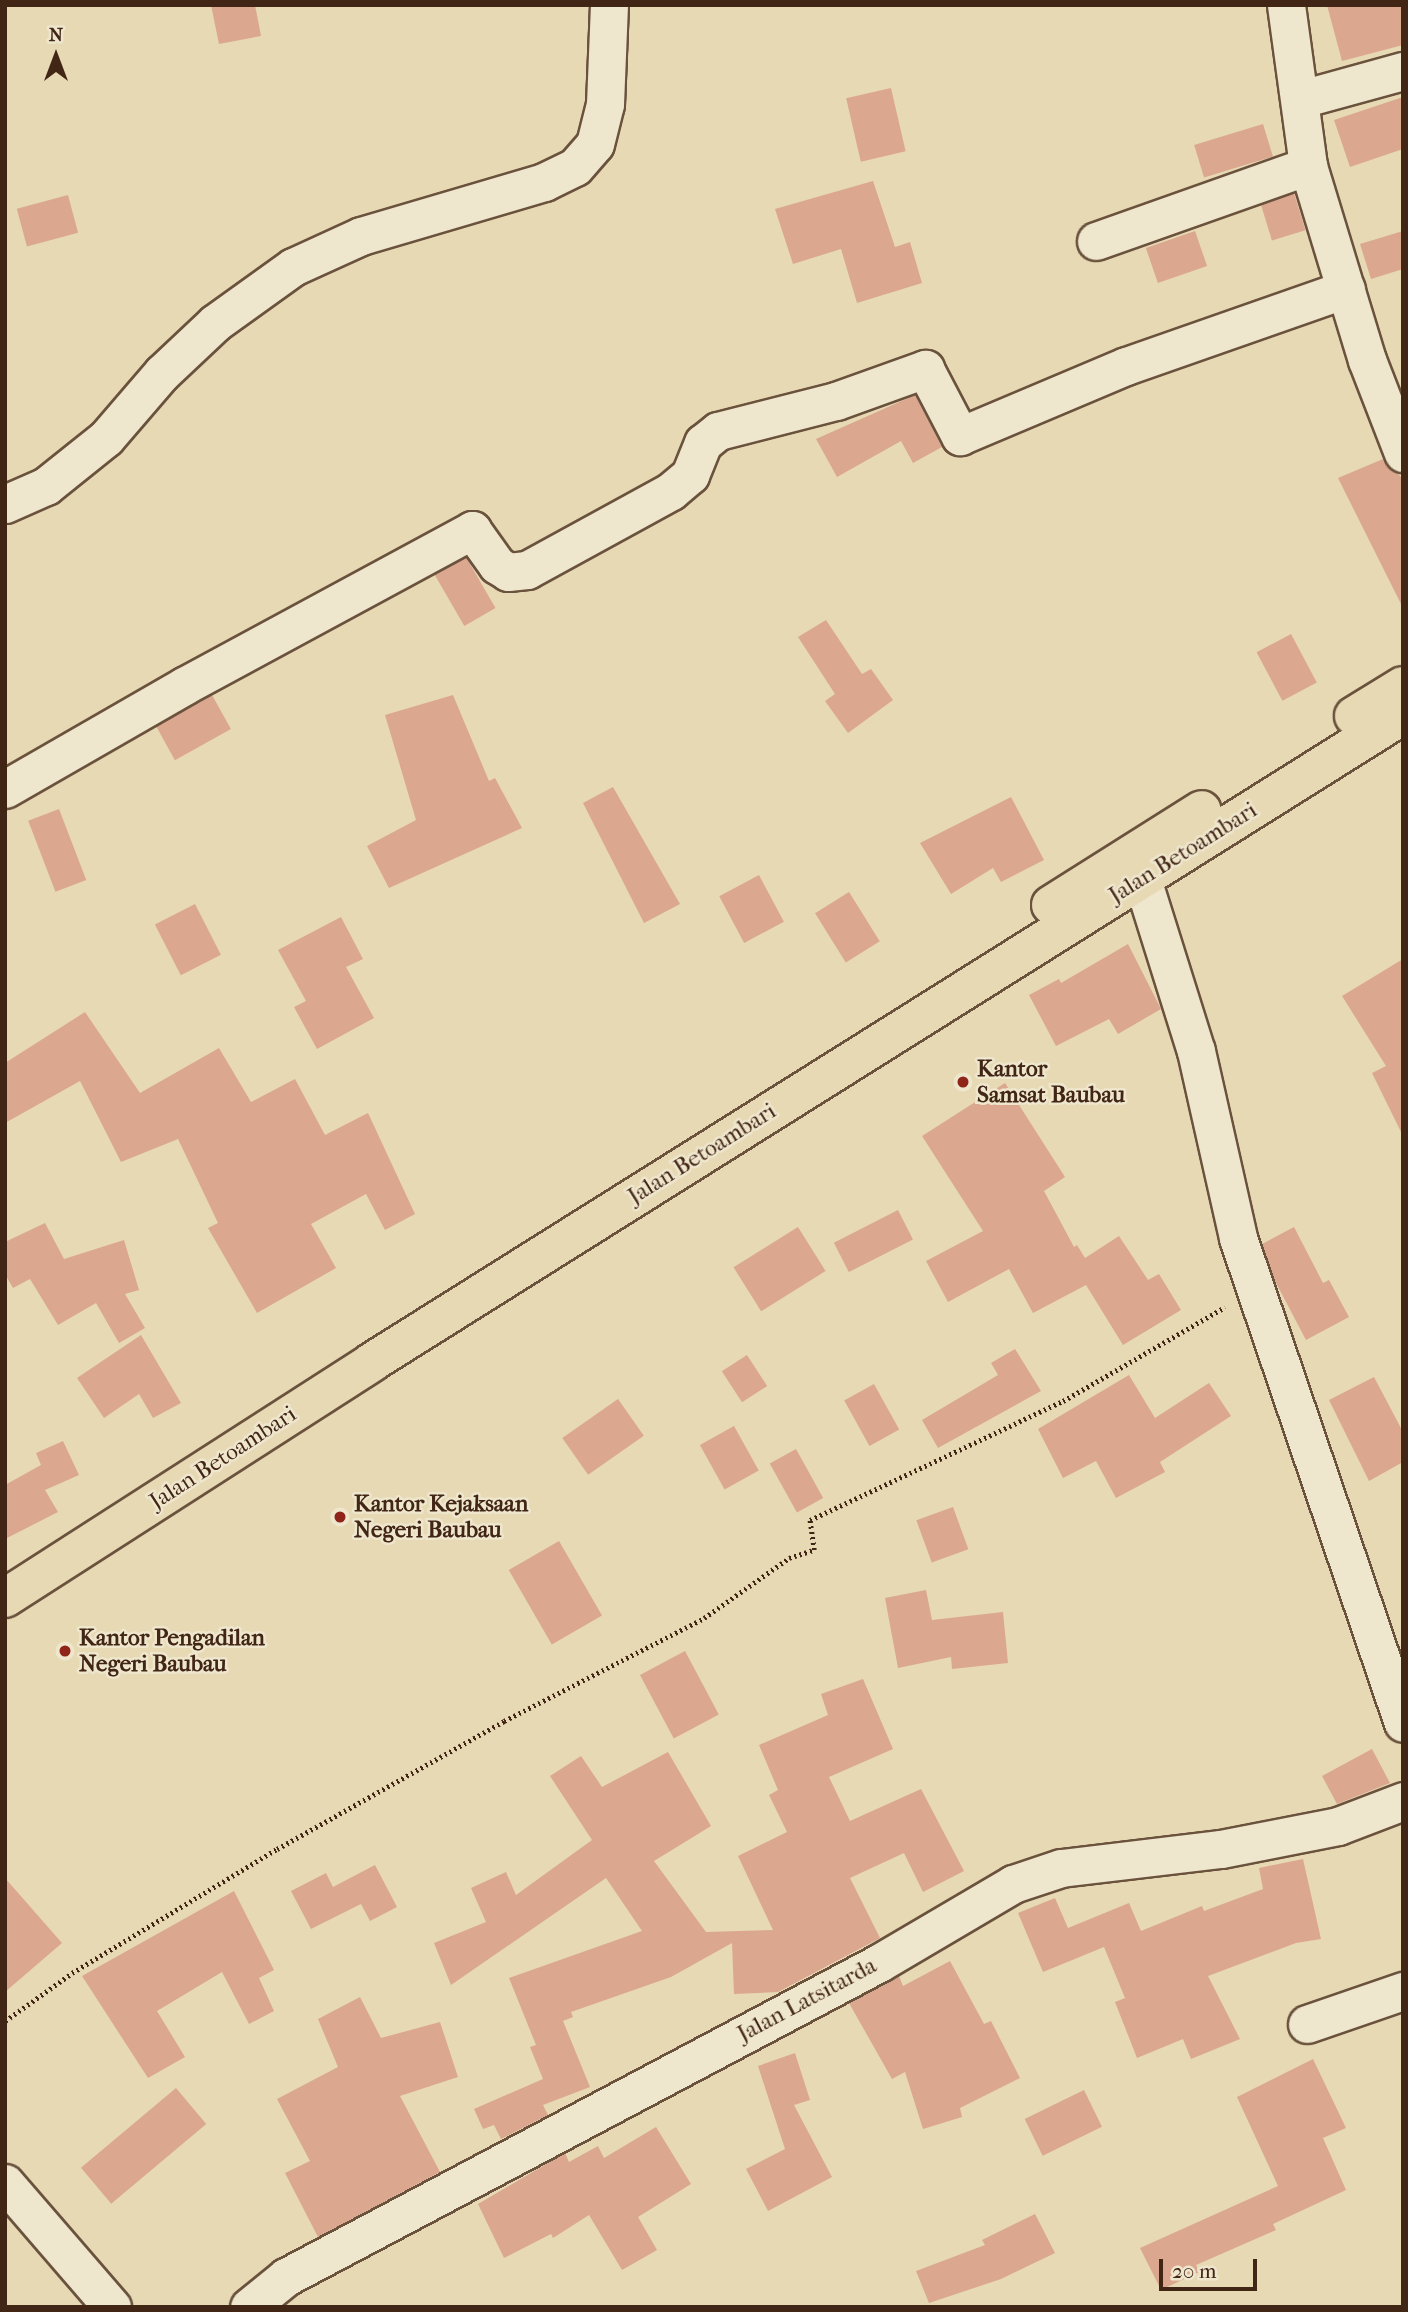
<!DOCTYPE html>
<style>
body{margin:0}
#map{position:relative;width:1408px;height:2312px;overflow:hidden;background:#e6d9b4;font-family:"IM FELL French Canon",serif}
div>[style]{position:absolute}
[style*='--x']{left:calc(var(--x)*1px);top:calc(var(--y)*1px);width:calc(var(--w)*1px);rotate:calc(var(--a)*1deg)}
.building>*{inset:0;background:#dca78f;transform-origin:0 0}
.path>*{height:4.5px;margin-top:-2.25px;transform-origin:0;background:repeating-linear-gradient(90deg,#412515 0 2px,transparent 0 5.5px)}
.roads{filter:drop-shadow(2px 0 #6a523d) drop-shadow(-2px 0 #6a523d) drop-shadow(0 2px #6a523d) drop-shadow(0 -2px #6a523d)}
.minor>*{height:37px;margin:-18.5px;padding:0 18.5px;transform-origin:18.5px;border-radius:18.5px;background:#efe6ce}
.major>*{height:38px;margin:-19px;padding:0 19px;transform-origin:19px;border-radius:19px;background:#e6d9b4}
.dots>*{width:19px;height:19px;translate:-50% -50%;box-sizing:border-box;border:4px solid #efe6ce;border-radius:50%}
span{translate:-50% -50%;white-space:nowrap;text-align:center;line-height:1.15;-webkit-text-stroke:5px #efe6ce;paint-order:stroke}
.street-label{font-size:23px;color:#412515}
.poi-label{font-size:23px;color:#412515;font-weight:700}
.left{translate:0 -50%;text-align:left}
.frame{position:absolute;inset:0;border:7px solid #412515;pointer-events:none}
.north{position:absolute;left:21px;top:21px;width:70px;height:70px;-webkit-text-stroke:5px #efe6ce;paint-order:stroke;rotate:0deg;font-size:19px;font-weight:700;line-height:28px;text-align:center;color:#412515}
.north::after{content:'';display:block;margin:auto;width:24px;height:32px;background:#412515;clip-path:polygon(50% 0,100% 100%,50% 72%,0 100%)}
.scale{position:absolute;left:1159px;top:2259px;width:98px;height:32px;box-sizing:border-box;border:4px solid #412515;border-top:0;padding-left:9px;font-size:21px;line-height:24px;white-space:nowrap;color:#412515;-webkit-text-stroke:5px #efe6ce;paint-order:stroke}
</style>
<div id="map">
<div class="building">
<div style="clip-path:polygon(211px 5px,255px 5px,261px 36px,219px 44px)"></div>
<div style="clip-path:polygon(1327px 5px,1403px 5px,1403px 45px,1342px 61px)"></div>
<div style="left:891px;top:88px;width:65px;height:46px;rotate:77deg"></div>
<div style="clip-path:polygon(1403px 97px,1403px 149px,1350px 167px,1334px 120px)"></div>
<div style="left:1263px;top:124px;width:34px;height:72px;rotate:73deg"></div>
<div style="clip-path:polygon(873px 181px,895px 247px,910px 242px,922px 283px,857px 303px,841px 249px,793px 264px,775px 209px)"></div>
<div style="left:1294px;top:193px;width:39px;height:35px;rotate:73deg"></div>
<div style="left:68px;top:195px;width:39px;height:53px;rotate:75deg"></div>
<div style="left:1195px;top:231px;width:37px;height:52px;rotate:71deg"></div>
<div style="clip-path:polygon(1403px 231px,1403px 269px,1371px 279px,1360px 244px)"></div>
<div style="clip-path:polygon(915px 395px,942px 447px,913px 463px,901px 441px,837px 477px,816px 439px)"></div>
<div style="clip-path:polygon(1383px 459px,1403px 479px,1403px 608px,1338px 478px)"></div>
<div style="left:466px;top:557px;width:59px;height:36px;rotate:60deg"></div>
<div style="clip-path:polygon(826px 620px,862px 674px,871px 669px,893px 700px,848px 733px,825px 701px,835px 694px,798px 637px)"></div>
<div style="left:1291px;top:634px;width:55px;height:39px;rotate:62deg"></div>
<div style="left:212px;top:695px;width:39px;height:64px;rotate:61deg"></div>
<div style="clip-path:polygon(453px 695px,489px 781px,495px 778px,522px 828px,389px 888px,367px 846px,416px 820px,385px 715px)"></div>
<div style="clip-path:polygon(613px 787px,680px 904px,644px 923px,583px 803px)"></div>
<div style="clip-path:polygon(1011px 797px,1044px 860px,1001px 882px,993px 868px,951px 894px,920px 843px)"></div>
<div style="left:59px;top:809px;width:76px;height:33px;rotate:69deg"></div>
<div style="left:759px;top:875px;width:53px;height:45px;rotate:62deg"></div>
<div style="left:849px;top:892px;width:58px;height:40px;rotate:58deg"></div>
<div style="left:195px;top:904px;width:57px;height:45px;rotate:63deg"></div>
<div style="clip-path:polygon(341px 917px,363px 959px,346px 967px,374px 1018px,317px 1049px,294px 1007px,306px 1001px,278px 950px)"></div>
<div style="clip-path:polygon(1128px 944px,1161px 1009px,1118px 1034px,1109px 1019px,1056px 1046px,1029px 995px,1059px 979px,1061px 983px)"></div>
<div style="clip-path:polygon(1403px 959px,1403px 1136px,1372px 1073px,1386px 1066px,1342px 996px)"></div>
<div style="clip-path:polygon(85px 1012px,140px 1093px,219px 1048px,251px 1102px,295px 1079px,325px 1135px,368px 1113px,415px 1214px,385px 1230px,366px 1194px,311px 1224px,336px 1268px,257px 1313px,208px 1228px,218px 1223px,178px 1139px,121px 1162px,80px 1081px,5px 1123px,5px 1063px)"></div>
<div style="clip-path:polygon(1005px 1083px,1065px 1177px,1044px 1191px,1074px 1247px,1077px 1245px,1085px 1258px,1119px 1236px,1148px 1280px,1159px 1274px,1181px 1310px,1123px 1345px,1086px 1285px,1033px 1313px,1009px 1269px,948px 1302px,926px 1261px,983px 1231px,922px 1136px)"></div>
<div style="left:898px;top:1210px;width:33px;height:72px;rotate:63deg"></div>
<div style="clip-path:polygon(45px 1223px,64px 1259px,124px 1240px,139px 1290px,125px 1294px,145px 1328px,119px 1343px,96px 1303px,58px 1325px,30px 1279px,13px 1288px,5px 1274px,5px 1242px)"></div>
<div style="left:798px;top:1227px;width:52px;height:76px;rotate:58deg"></div>
<div style="clip-path:polygon(1294px 1227px,1323px 1283px,1329px 1280px,1349px 1317px,1306px 1340px,1275px 1281px,1262px 1244px)"></div>
<div style="clip-path:polygon(141px 1335px,181px 1403px,153px 1418px,139px 1394px,104px 1418px,77px 1378px)"></div>
<div style="clip-path:polygon(1015px 1349px,1041px 1391px,938px 1448px,922px 1420px,998px 1375px,991px 1363px)"></div>
<div style="left:747px;top:1355px;width:37px;height:30px;rotate:57deg"></div>
<div style="clip-path:polygon(1129px 1375px,1155px 1418px,1209px 1383px,1231px 1416px,1160px 1462px,1165px 1472px,1116px 1498px,1096px 1461px,1063px 1478px,1038px 1429px)"></div>
<div style="clip-path:polygon(1374px 1377px,1403px 1432px,1403px 1462px,1369px 1481px,1329px 1400px)"></div>
<div style="left:874px;top:1384px;width:52px;height:34px;rotate:61deg"></div>
<div style="left:618px;top:1399px;width:45px;height:68px;rotate:55deg"></div>
<div style="left:734px;top:1426px;width:51px;height:39px;rotate:61deg"></div>
<div style="clip-path:polygon(63px 1441px,79px 1475px,45px 1490px,58px 1512px,5px 1539px,5px 1485px,41px 1465px,36px 1453px)"></div>
<div style="left:796px;top:1449px;width:56px;height:30px;rotate:61deg"></div>
<div style="left:953px;top:1507px;width:45px;height:39px;rotate:70deg"></div>
<div style="left:559px;top:1541px;width:86px;height:58px;rotate:60deg"></div>
<div style="clip-path:polygon(926px 1590px,932px 1620px,1003px 1612px,1008px 1663px,952px 1669px,951px 1657px,898px 1668px,885px 1598px)"></div>
<div style="left:685px;top:1651px;width:72px;height:51px;rotate:62deg"></div>
<div style="clip-path:polygon(863px 1679px,893px 1749px,829px 1777px,850px 1821px,921px 1789px,964px 1871px,923px 1892px,904px 1853px,850px 1878px,880px 1938px,778px 1992px,734px 1994px,732px 1943px,671px 1977px,571px 2012px,573px 2017px,563px 2021px,590px 2087px,543px 2105px,548px 2115px,501px 2139px,494px 2125px,483px 2129px,474px 2109px,543px 2079px,530px 2047px,536px 2045px,509px 1978px,642px 1931px,606px 1878px,451px 1985px,434px 1943px,486px 1922px,471px 1888px,506px 1872px,516px 1895px,592px 1840px,550px 1776px,581px 1756px,602px 1787px,668px 1752px,711px 1826px,654px 1861px,706px 1932px,773px 1930px,738px 1856px,787px 1832px,769px 1795px,778px 1790px,759px 1745px,828px 1715px,821px 1694px)"></div>
<div style="clip-path:polygon(1372px 1749px,1390px 1783px,1337px 1804px,1322px 1776px)"></div>
<div style="clip-path:polygon(1303px 1859px,1321px 1939px,1296px 1943px,1208px 1976px,1240px 2039px,1191px 2059px,1183px 2039px,1137px 2058px,1115px 2002px,1125px 1998px,1104px 1947px,1043px 1972px,1018px 1913px,1055px 1898px,1068px 1928px,1129px 1903px,1141px 1931px,1202px 1906px,1204px 1911px,1263px 1889px,1259px 1868px)"></div>
<div style="clip-path:polygon(375px 1865px,397px 1907px,370px 1921px,361px 1904px,311px 1929px,291px 1891px,326px 1873px,333px 1887px)"></div>
<div style="clip-path:polygon(5px 1878px,62px 1943px,5px 1992px)"></div>
<div style="clip-path:polygon(234px 1891px,274px 1970px,259px 1978px,274px 2011px,249px 2024px,222px 1972px,157px 2011px,185px 2057px,148px 2078px,82px 1976px)"></div>
<div style="clip-path:polygon(950px 1961px,984px 2024px,991px 2021px,1020px 2078px,960px 2108px,962px 2117px,923px 2129px,905px 2072px,892px 2079px,849px 2003px,899px 1976px,903px 1986px)"></div>
<div style="clip-path:polygon(360px 1997px,381px 2038px,440px 2022px,458px 2077px,400px 2096px,440px 2172px,318px 2237px,285px 2173px,310px 2161px,277px 2099px,338px 2067px,318px 2019px)"></div>
<div style="clip-path:polygon(795px 2053px,810px 2100px,794px 2105px,832px 2177px,768px 2211px,746px 2169px,785px 2149px,758px 2066px)"></div>
<div style="clip-path:polygon(1313px 2059px,1346px 2128px,1323px 2138px,1346px 2190px,1273px 2224px,1276px 2230px,1196px 2265px,1199px 2272px,1161px 2290px,1140px 2248px,1278px 2186px,1237px 2097px)"></div>
<div style="left:176px;top:2088px;width:47px;height:124px;rotate:50deg"></div>
<div style="left:1084px;top:2090px;width:41px;height:66px;rotate:64deg"></div>
<div style="clip-path:polygon(656px 2127px,691px 2184px,638px 2217px,657px 2250px,622px 2270px,589px 2215px,553px 2238px,551px 2234px,504px 2258px,478px 2204px,565px 2153px,569px 2162px,598px 2146px,604px 2158px)"></div>
<div style="clip-path:polygon(1035px 2214px,1055px 2253px,1001px 2279px,929px 2303px,916px 2271px,985px 2245px,982px 2240px)"></div>
</div>
<div class="path">
<div style="--x:5;--y:2021;--w:82;--a:-35.6"></div>
<div style="--x:72;--y:1973;--w:240;--a:-31.2"></div>
<div style="--x:277;--y:1849;--w:261;--a:-29.4"></div>
<div style="--x:504;--y:1721;--w:225;--a:-27.2"></div>
<div style="--x:704;--y:1618;--w:104;--a:-35.2"></div>
<div style="--x:789;--y:1558;--w:26;--a:-18"></div>
<div style="--x:814;--y:1550;--w:30;--a:-98"></div>
<div style="--x:810;--y:1520;--w:280;--a:-25.2"></div>
<div style="--x:1063;--y:1401;--w:187;--a:-30.1"></div>
</div>
<div class="roads">
<div class="minor">
<div style="--x:1286;--y:5;--w:162;--a:82.2"></div>
<div style="--x:1308;--y:166;--w:203;--a:73.1"></div>
<div style="--x:1367;--y:360;--w:100;--a:68.8"></div>
<div style="--x:1301;--y:99;--w:106;--a:-15.4"></div>
<div style="--x:1096;--y:241;--w:225;--a:-19.5"></div>
<div style="--x:5;--y:504;--w:45;--a:-23.7"></div>
<div style="--x:46;--y:486;--w:77;--a:-38.7"></div>
<div style="--x:106;--y:438;--w:86;--a:-49.3"></div>
<div style="--x:162;--y:373;--w:73;--a:-43.3"></div>
<div style="--x:215;--y:323;--w:96;--a:-35.7"></div>
<div style="--x:293;--y:267;--w:75;--a:-24.5"></div>
<div style="--x:361;--y:236;--w:191;--a:-16.4"></div>
<div style="--x:544;--y:182;--w:34;--a:-26"></div>
<div style="--x:575;--y:167;--w:30;--a:-49"></div>
<div style="--x:595;--y:144;--w:41;--a:-76"></div>
<div style="--x:605;--y:104;--w:99;--a:-87.7"></div>
<div style="--x:5;--y:789;--w:207;--a:-29.9"></div>
<div style="--x:184;--y:686;--w:328;--a:-28.4"></div>
<div style="--x:472;--y:530;--w:43;--a:54.5"></div>
<div style="--x:497;--y:565;--w:13;--a:32"></div>
<div style="--x:508;--y:572;--w:19;--a:-6"></div>
<div style="--x:527;--y:570;--w:164;--a:-28.7"></div>
<div style="--x:671;--y:491;--w:25;--a:-40"></div>
<div style="--x:690;--y:475;--w:35;--a:-68"></div>
<div style="--x:703;--y:443;--w:19;--a:-39"></div>
<div style="--x:718;--y:431;--w:122;--a:-14.3"></div>
<div style="--x:836;--y:401;--w:95;--a:-19.8"></div>
<div style="--x:925;--y:369;--w:76;--a:62.4"></div>
<div style="--x:960;--y:436;--w:180;--a:-22.9"></div>
<div style="--x:1126;--y:366;--w:233;--a:-19.3"></div>
<div style="--x:1142;--y:879;--w:180;--a:72.6"></div>
<div style="--x:1196;--y:1051;--w:192;--a:77.3"></div>
<div style="--x:1238;--y:1238;--w:512;--a:71.21"></div>
<div style="--x:1307;--y:2024;--w:102;--a:-19"></div>
<div style="--x:5;--y:2183;--w:164;--a:49.2"></div>
<div style="--x:249;--y:2307;--w:48;--a:-39"></div>
<div style="--x:286;--y:2277;--w:671;--a:-27.9"></div>
<div style="--x:879;--y:1963;--w:156;--a:-30.5"></div>
<div style="--x:1013;--y:1884;--w:51;--a:-18.4"></div>
<div style="--x:1061;--y:1868;--w:161;--a:-6.8"></div>
<div style="--x:1221;--y:1849;--w:119;--a:-11.1"></div>
<div style="--x:1338;--y:1826;--w:70;--a:-21"></div>
</div>
<div class="major">
<div style="--x:1354;--y:716;--w:57;--a:-31.5"></div>
<div style="--x:1051;--y:905;--w:178;--a:-32.2"></div>
<div style="--x:5;--y:1598;--w:436;--a:-32.7"></div>
<div style="--x:372;--y:1362;--w:1217;--a:-32.11"></div>
</div>
</div>
<div class="dots">
<div style="left:963px;top:1082px;background:#8f2418"></div>
<div style="left:340px;top:1517px;background:#8f2418"></div>
<div style="left:65px;top:1651px;background:#8f2418"></div>
</div>
<div class="street-label">
<span style="left:1183px;top:853px;rotate:-32deg">Jalan Betoambari</span>
<span style="left:702px;top:1154px;rotate:-32deg">Jalan Betoambari</span>
<span style="left:223px;top:1458px;rotate:-33deg">Jalan Betoambari</span>
<span style="left:807px;top:2000px;rotate:-28deg">Jalan Latsitarda</span>
</div>
<div class="poi-label">
<span class="left" style="left:977px;top:1082px">Kantor<br>Samsat Baubau</span>
<span class="left" style="left:354px;top:1517px">Kantor Kejaksaan<br>Negeri Baubau</span>
<span class="left" style="left:79px;top:1651px">Kantor Pengadilan<br>Negeri Baubau</span>
</div>
<div class="frame"></div>
<div class="north">N</div>
<div class="scale">20 m</div>
</div>
